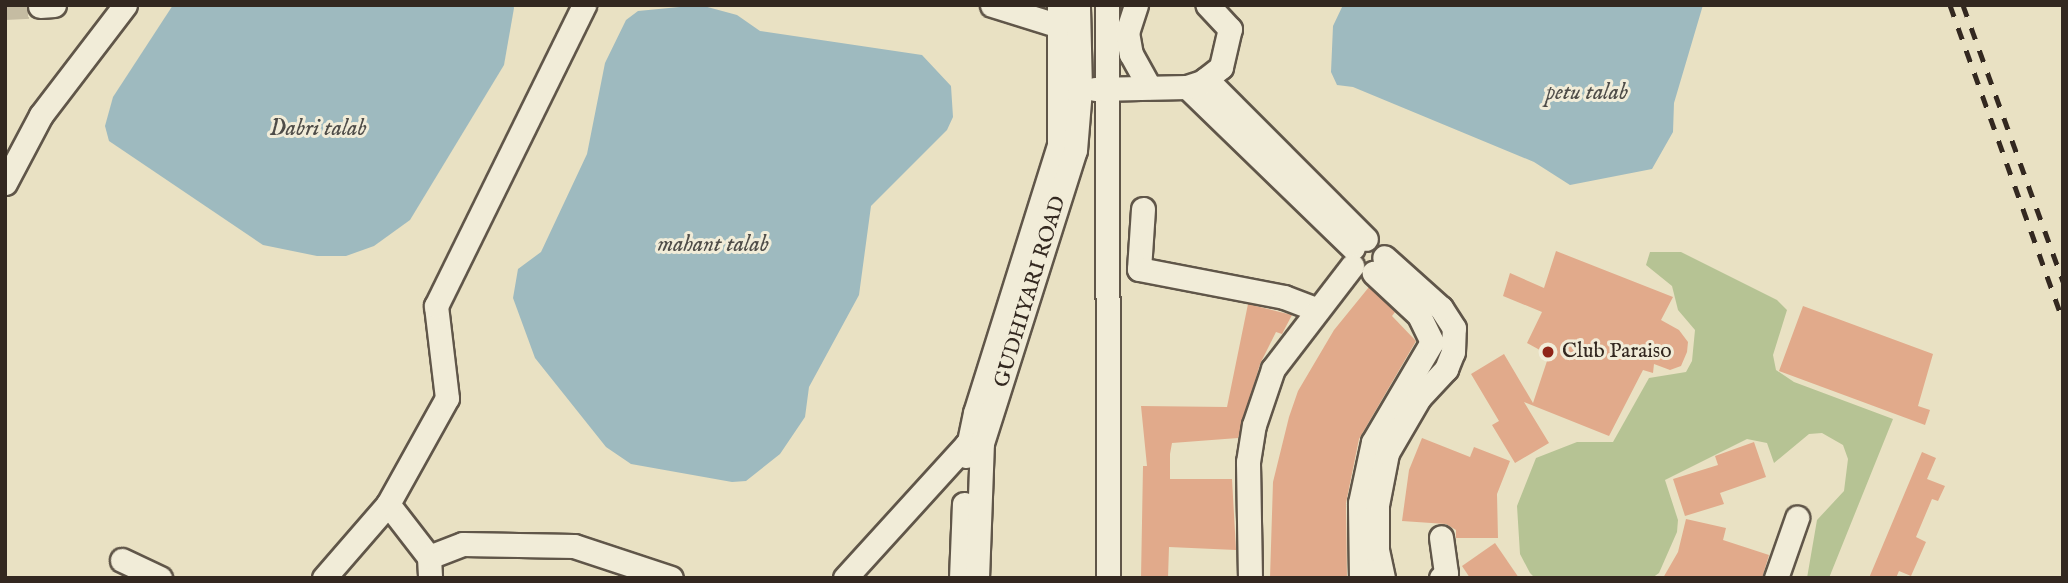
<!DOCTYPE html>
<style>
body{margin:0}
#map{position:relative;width:2068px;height:583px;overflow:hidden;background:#e9e1c3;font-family:"IM FELL English",serif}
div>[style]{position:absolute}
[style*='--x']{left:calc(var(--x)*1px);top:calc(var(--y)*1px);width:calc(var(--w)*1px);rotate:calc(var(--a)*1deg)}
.green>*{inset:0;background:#b6c394}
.water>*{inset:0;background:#9ebabf}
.building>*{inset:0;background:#e1aa8b}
.minor-tunnel>*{height:23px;margin-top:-11.5px;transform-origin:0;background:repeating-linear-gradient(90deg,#c5bca2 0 23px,transparent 0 34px)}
.roads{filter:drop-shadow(2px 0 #605649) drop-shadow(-2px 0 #605649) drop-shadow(0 2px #605649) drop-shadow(0 -2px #605649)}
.minor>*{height:23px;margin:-11.5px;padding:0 11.5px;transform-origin:11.5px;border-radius:11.5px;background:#f1ecd8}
.rail>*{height:5px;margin-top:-2.5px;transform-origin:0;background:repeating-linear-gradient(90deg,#332820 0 12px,transparent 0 24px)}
.dots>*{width:19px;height:19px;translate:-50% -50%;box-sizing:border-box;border:4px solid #f1ecd8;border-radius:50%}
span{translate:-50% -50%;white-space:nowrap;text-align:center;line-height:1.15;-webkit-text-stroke:6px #f1ecd8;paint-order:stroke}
.street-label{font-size:21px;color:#332820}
.poi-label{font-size:21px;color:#332820}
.left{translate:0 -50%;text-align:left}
.water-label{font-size:23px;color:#4e4c48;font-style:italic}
.frame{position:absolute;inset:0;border:7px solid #332820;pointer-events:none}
</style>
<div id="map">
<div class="green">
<div style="clip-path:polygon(1650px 252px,1681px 252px,1777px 300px,1787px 310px,1773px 355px,1776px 370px,1794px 382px,1893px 419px,1829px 578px,1807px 578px,1817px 520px,1844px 491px,1848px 459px,1843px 445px,1822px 433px,1809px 434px,1774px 463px,1767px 443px,1747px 439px,1665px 480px,1678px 520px,1677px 532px,1659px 573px,1652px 578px,1535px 578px,1530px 573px,1520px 554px,1517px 506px,1536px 458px,1577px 442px,1613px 442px,1649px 378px,1686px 372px,1692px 361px,1695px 330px,1678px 310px,1672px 286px,1646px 265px)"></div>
</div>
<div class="water">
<div style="clip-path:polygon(173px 5px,513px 5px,514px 8px,504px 65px,410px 220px,374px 246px,346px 256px,317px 256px,263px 245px,109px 141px,105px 126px,113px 97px)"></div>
<div style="clip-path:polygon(700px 5px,737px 15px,760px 31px,922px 55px,951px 86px,953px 117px,947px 130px,871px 206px,859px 295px,809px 387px,805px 417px,780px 454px,746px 481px,732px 482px,631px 464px,606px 447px,535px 358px,513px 298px,518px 269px,541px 252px,587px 154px,605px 63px,626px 20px,638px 11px)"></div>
<div style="clip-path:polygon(1343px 5px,1703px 5px,1674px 103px,1673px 132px,1652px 169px,1570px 185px,1534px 162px,1353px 87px,1337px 85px,1331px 72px,1333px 26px)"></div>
</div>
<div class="building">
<div style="clip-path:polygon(1556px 251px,1673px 297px,1661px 320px,1679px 330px,1688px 342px,1687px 352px,1681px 366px,1670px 370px,1654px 364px,1653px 373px,1643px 370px,1609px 436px,1524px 402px,1549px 443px,1515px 463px,1492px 425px,1499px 421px,1471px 374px,1504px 354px,1533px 403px,1549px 355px,1527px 343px,1542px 312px,1503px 296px,1510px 273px,1544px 288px)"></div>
<div style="clip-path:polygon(1369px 287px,1395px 312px,1392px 316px,1416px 341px,1359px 439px,1346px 503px,1347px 578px,1270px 578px,1273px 482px,1289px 417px,1298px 391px,1334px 330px)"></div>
<div style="clip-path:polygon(1248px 304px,1292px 315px,1282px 334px,1276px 332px,1260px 364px,1238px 438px,1172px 443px,1170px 454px,1170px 479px,1232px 479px,1236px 550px,1169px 547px,1168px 578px,1141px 578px,1143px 466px,1147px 466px,1141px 406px,1227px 407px)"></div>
<div style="clip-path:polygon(1803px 306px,1933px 354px,1918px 406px,1930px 410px,1925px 425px,1779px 371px)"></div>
<div style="clip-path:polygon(1422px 438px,1470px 457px,1474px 447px,1510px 461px,1497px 494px,1498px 538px,1456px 538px,1456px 530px,1446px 524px,1402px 521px,1409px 470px)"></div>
<div style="clip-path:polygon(1754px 442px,1766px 477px,1720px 493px,1724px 504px,1685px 516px,1673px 479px,1718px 465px,1715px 456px)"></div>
<div style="clip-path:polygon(1922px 452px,1936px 458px,1927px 479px,1945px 486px,1938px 501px,1932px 499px,1916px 537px,1926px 542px,1911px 576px,1899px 571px,1896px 578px,1869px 578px)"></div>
<div style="clip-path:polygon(1686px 519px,1726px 528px,1723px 540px,1769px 555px,1762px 578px,1663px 578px,1678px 552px)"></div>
<div style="clip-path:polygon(1495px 543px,1519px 578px,1470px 578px,1462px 566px)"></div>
</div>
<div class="minor-tunnel">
<div style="--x:5;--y:8;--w:35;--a:-3"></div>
</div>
<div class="roads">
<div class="minor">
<div style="--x:992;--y:5;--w:71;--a:17.2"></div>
<div style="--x:1107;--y:5;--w:573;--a:89.9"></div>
<div style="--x:1136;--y:5;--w:28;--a:108"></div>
<div style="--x:1127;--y:32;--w:22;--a:80"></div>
<div style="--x:1131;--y:54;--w:38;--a:61"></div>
<div style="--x:40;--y:6;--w:14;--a:-4"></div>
<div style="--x:1206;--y:79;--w:226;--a:45"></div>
<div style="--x:1187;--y:87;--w:231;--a:44.1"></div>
<div style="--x:1095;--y:89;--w:92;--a:-1.2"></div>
<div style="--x:1187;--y:87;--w:16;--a:-18"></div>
<div style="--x:1202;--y:82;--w:24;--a:-38"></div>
<div style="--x:1221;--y:67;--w:39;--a:-77"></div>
<div style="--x:1230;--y:29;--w:33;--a:-133"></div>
<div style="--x:5;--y:183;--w:77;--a:-62.1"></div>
<div style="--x:41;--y:115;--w:138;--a:-52.6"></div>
<div style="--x:1143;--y:209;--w:60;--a:93.8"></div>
<div style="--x:1139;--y:269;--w:148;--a:10.9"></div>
<div style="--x:1284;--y:297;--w:33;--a:21"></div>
<div style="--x:966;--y:456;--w:44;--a:-78.2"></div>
<div style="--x:975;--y:413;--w:281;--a:-72.6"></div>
<div style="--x:1059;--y:145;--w:140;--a:-90"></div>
<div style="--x:388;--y:504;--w:67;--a:52.3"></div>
<div style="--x:429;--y:557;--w:21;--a:87"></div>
<div style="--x:429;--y:557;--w:36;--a:-21"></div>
<div style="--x:463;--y:544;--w:111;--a:1"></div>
<div style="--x:574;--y:546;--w:102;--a:18.3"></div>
<div style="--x:122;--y:560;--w:42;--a:25.3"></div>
<div style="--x:324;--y:578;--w:98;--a:-49.1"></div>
<div style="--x:388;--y:504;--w:121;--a:-60.9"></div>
<div style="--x:447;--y:398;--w:93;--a:-96.8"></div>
<div style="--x:436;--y:306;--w:335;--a:-63.8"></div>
<div style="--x:845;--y:578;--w:180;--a:-47.7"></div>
<div style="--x:966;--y:445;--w:10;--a:-6"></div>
<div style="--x:961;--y:578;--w:74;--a:-87.7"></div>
<div style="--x:977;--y:578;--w:135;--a:-87.9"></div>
<div style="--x:982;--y:443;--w:307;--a:-72.4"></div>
<div style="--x:1075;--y:150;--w:61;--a:-85.3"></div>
<div style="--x:1080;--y:89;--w:84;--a:-91.4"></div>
<div style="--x:1250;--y:578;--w:116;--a:-91"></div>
<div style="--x:1248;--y:462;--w:37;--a:-81"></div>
<div style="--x:1254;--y:425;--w:59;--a:-71.3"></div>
<div style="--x:1273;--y:369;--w:130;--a:-52.5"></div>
<div style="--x:1361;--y:578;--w:75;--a:-90.8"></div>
<div style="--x:1360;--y:503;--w:62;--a:-78"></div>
<div style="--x:1373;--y:442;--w:116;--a:-59.5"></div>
<div style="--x:1432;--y:342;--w:30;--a:-116"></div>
<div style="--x:1419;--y:315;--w:62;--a:-137"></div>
<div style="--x:1383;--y:578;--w:30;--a:-102"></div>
<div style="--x:1377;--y:549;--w:44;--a:-90"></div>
<div style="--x:1377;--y:505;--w:53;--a:-79.1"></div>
<div style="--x:1387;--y:453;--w:64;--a:-59.8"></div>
<div style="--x:1419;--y:398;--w:40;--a:-47"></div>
<div style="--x:1446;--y:369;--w:18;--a:-68"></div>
<div style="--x:1453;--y:352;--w:24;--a:-88"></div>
<div style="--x:1454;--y:328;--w:24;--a:-123"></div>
<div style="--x:1441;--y:308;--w:76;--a:-138.2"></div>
<div style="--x:1441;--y:578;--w:7;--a:-45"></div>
<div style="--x:1446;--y:573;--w:36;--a:-98"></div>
<div style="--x:1776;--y:578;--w:64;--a:-70.7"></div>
</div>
</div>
<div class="rail">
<div style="--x:1950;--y:5;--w:335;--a:70.3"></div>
<div style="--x:1963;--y:5;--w:294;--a:70.1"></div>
</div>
<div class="dots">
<div style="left:1548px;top:352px;background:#8f2418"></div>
</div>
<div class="street-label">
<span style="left:1031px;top:292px;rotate:-73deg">GUDHIYARI ROAD</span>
</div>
<div class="poi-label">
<span class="left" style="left:1562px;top:352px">Club Paraiso</span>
</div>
<div class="water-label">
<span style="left:1587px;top:93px">petu talab</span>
<span style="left:318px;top:129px">Dabri talab</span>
<span style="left:713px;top:245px">mahant talab</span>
</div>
<div class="frame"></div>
</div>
